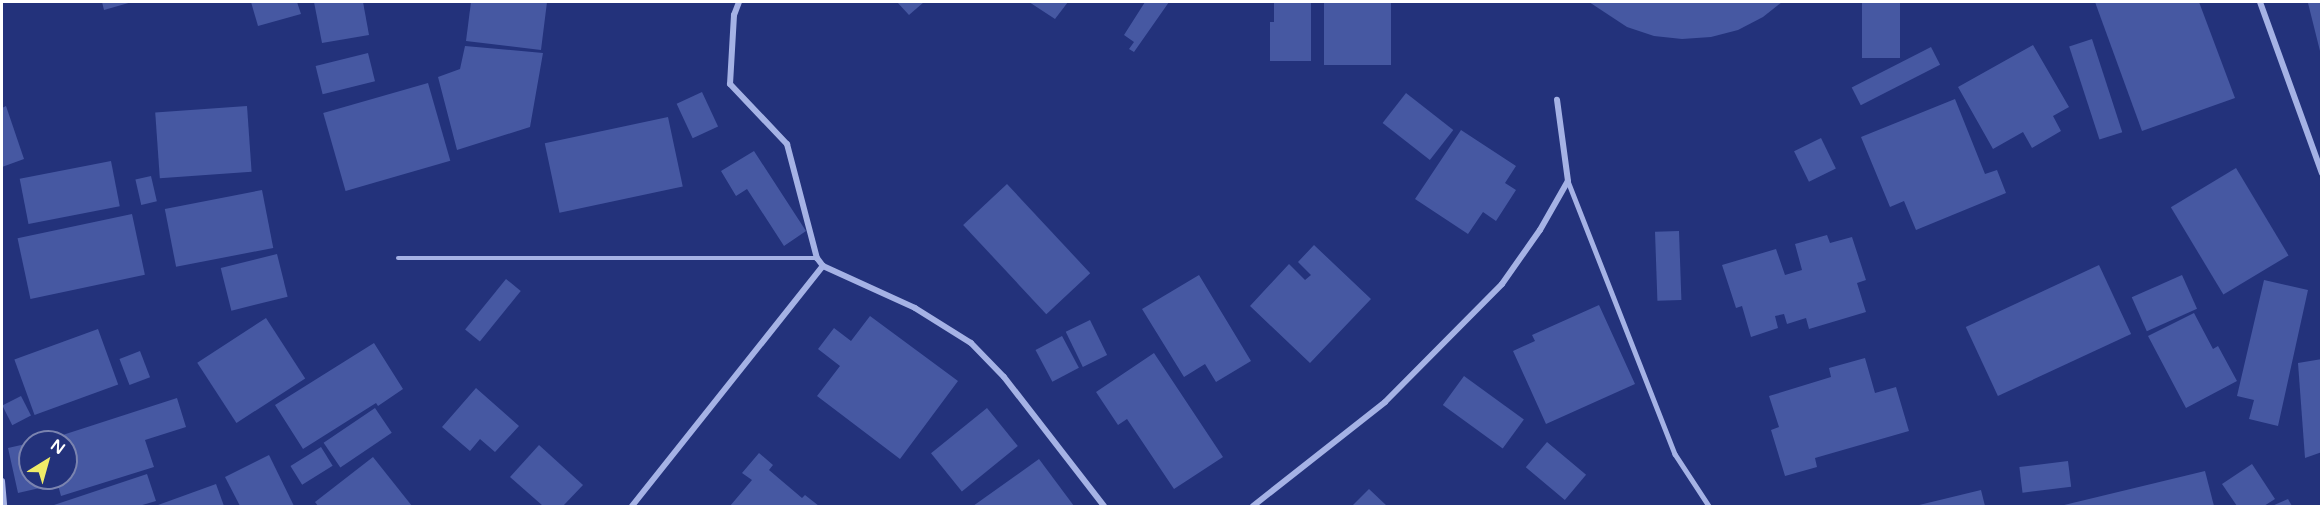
<!DOCTYPE html>
<style>
body{margin:0}
#map{position:relative;width:2323px;height:508px;overflow:hidden;background:#23327b;font-family:"Varela Round",sans-serif}
div>[style]{position:absolute}
[style*='--x']{left:calc(var(--x)*1px);top:calc(var(--y)*1px);width:calc(var(--w)*1px);rotate:calc(var(--a)*1deg)}
.building>*{inset:0;background:#4658a2;transform-origin:0 0}
.service>*{height:4.5px;margin:-2.25px;padding:0 2.25px;transform-origin:2.25px;border-radius:2.25px;background:#a5b2e5}
.minor>*{height:6px;margin:-3px;padding:0 3px;transform-origin:3px;border-radius:3px;background:#a5b2e5}
span{translate:-50% -50%;white-space:nowrap;text-align:center;line-height:1.15;-webkit-text-stroke:6px #23327b;paint-order:stroke}
.frame{position:absolute;inset:0;border:3px solid #fff;pointer-events:none}
.north{position:absolute;left:18px;top:430px;width:60px;height:60px;box-sizing:border-box;background:#23327b;border:2px solid #7b84b0;border-radius:50%;rotate:37deg;font-size:16px;font-weight:700;line-height:24px;text-align:center;color:#fff}
.north::after{content:'';display:block;margin:auto;width:21px;height:27px;background:#f0ec68;clip-path:polygon(50% 0,100% 100%,50% 72%,0 100%)}
</style>
<div id="map">
<div class="building">
<div style="clip-path:polygon(102px 2px,132px 2px,104px 10px)"></div>
<div style="clip-path:polygon(251px 2px,297px 2px,301px 14px,258px 26px)"></div>
<div style="clip-path:polygon(314px 2px,363px 2px,369px 35px,322px 43px)"></div>
<div style="clip-path:polygon(471px 2px,547px 2px,541px 50px,466px 41px)"></div>
<div style="clip-path:polygon(897px 2px,924px 2px,909px 15px)"></div>
<div style="clip-path:polygon(1029px 2px,1068px 2px,1055px 19px)"></div>
<div style="clip-path:polygon(1145px 2px,1169px 2px,1134px 52px,1129px 49px,1134px 42px,1124px 35px)"></div>
<div style="clip-path:polygon(1274px 2px,1311px 2px,1311px 61px,1270px 61px,1270px 22px,1274px 22px)"></div>
<div style="left:1324px;top:2px;width:67px;height:63px"></div>
<div style="clip-path:polygon(1589px 2px,1782px 2px,1763px 17px,1738px 30px,1711px 37px,1682px 39px,1654px 36px,1627px 27px)"></div>
<div style="left:1862px;top:2px;width:38px;height:56px"></div>
<div style="clip-path:polygon(2095px 2px,2199px 2px,2235px 98px,2142px 131px)"></div>
<div style="clip-path:polygon(2322px 2px,2322px 55px,2321px 55px,2308px 3px)"></div>
<div style="left:2092px;top:39px;width:98px;height:24px;rotate:72deg"></div>
<div style="clip-path:polygon(2033px 45px,2069px 107px,2053px 116px,2061px 131px,2032px 148px,2023px 132px,1993px 149px,1958px 87px)"></div>
<div style="clip-path:polygon(465px 46px,543px 53px,530px 127px,457px 150px,438px 77px,460px 69px)"></div>
<div style="left:1931px;top:47px;width:20px;height:89px;rotate:63deg"></div>
<div style="left:368px;top:53px;width:29px;height:54px;rotate:76deg"></div>
<div style="left:428px;top:83px;width:81px;height:109px;rotate:74deg"></div>
<div style="left:702px;top:92px;width:38px;height:28px;rotate:65deg"></div>
<div style="left:1406px;top:93px;width:60px;height:38px;rotate:38deg"></div>
<div style="clip-path:polygon(1955px 99px,1985px 174px,1997px 170px,2006px 193px,1916px 230px,1904px 201px,1890px 207px,1861px 137px)"></div>
<div style="clip-path:polygon(6px 106px,24px 159px,2px 167px,2px 108px)"></div>
<div style="left:247px;top:106px;width:66px;height:92px;rotate:86deg"></div>
<div style="left:668px;top:117px;width:71px;height:126px;rotate:78deg"></div>
<div style="clip-path:polygon(1461px 130px,1516px 166px,1505px 183px,1516px 190px,1496px 221px,1483px 212px,1468px 234px,1415px 199px)"></div>
<div style="left:1821px;top:138px;width:34px;height:30px;rotate:64deg"></div>
<div style="clip-path:polygon(754px 151px,806px 231px,784px 246px,747px 189px,736px 196px,721px 171px)"></div>
<div style="left:111px;top:161px;width:46px;height:93px;rotate:79deg"></div>
<div style="left:2236px;top:168px;width:102px;height:76px;rotate:59deg"></div>
<div style="left:151px;top:176px;width:26px;height:16px;rotate:77deg"></div>
<div style="left:1007px;top:184px;width:122px;height:60px;rotate:47deg"></div>
<div style="left:262px;top:190px;width:59px;height:99px;rotate:79deg"></div>
<div style="left:132px;top:214px;width:62px;height:117px;rotate:78deg"></div>
<div style="left:1679px;top:231px;width:69px;height:24px;rotate:88deg"></div>
<div style="clip-path:polygon(1827px 235px,1830px 243px,1852px 237px,1866px 280px,1857px 283px,1866px 312px,1809px 329px,1806px 318px,1787px 324px,1784px 314px,1775px 316px,1778px 328px,1751px 337px,1742px 306px,1736px 308px,1722px 265px,1776px 249px,1785px 275px,1802px 270px,1795px 244px)"></div>
<div style="clip-path:polygon(1314px 245px,1371px 299px,1310px 363px,1250px 306px,1289px 264px,1305px 280px,1311px 275px,1298px 262px)"></div>
<div style="left:277px;top:254px;width:44px;height:58px;rotate:76deg"></div>
<div style="left:2099px;top:265px;width:76px;height:147px;rotate:65deg"></div>
<div style="clip-path:polygon(1199px 275px,1251px 361px,1216px 382px,1205px 364px,1184px 377px,1142px 309px)"></div>
<div style="left:2182px;top:275px;width:37px;height:55px;rotate:66deg"></div>
<div style="left:506px;top:279px;width:19px;height:65px;rotate:39deg"></div>
<div style="clip-path:polygon(2264px 280px,2308px 290px,2278px 426px,2249px 419px,2254px 400px,2237px 396px)"></div>
<div style="clip-path:polygon(1599px 305px,1635px 384px,1546px 424px,1513px 351px,1535px 341px,1532px 335px)"></div>
<div style="clip-path:polygon(2194px 313px,2213px 349px,2218px 346px,2237px 381px,2186px 408px,2148px 336px)"></div>
<div style="clip-path:polygon(870px 316px,958px 381px,900px 459px,817px 396px,840px 366px,818px 349px,834px 328px,851px 341px)"></div>
<div style="left:266px;top:318px;width:72px;height:82px;rotate:57deg"></div>
<div style="left:1090px;top:320px;width:39px;height:27px;rotate:64deg"></div>
<div style="left:98px;top:329px;width:59px;height:89px;rotate:70deg"></div>
<div style="left:1062px;top:336px;width:36px;height:30px;rotate:62deg"></div>
<div style="clip-path:polygon(374px 343px,403px 389px,378px 406px,376px 403px,303px 449px,275px 405px)"></div>
<div style="left:140px;top:351px;width:28px;height:22px;rotate:69deg"></div>
<div style="clip-path:polygon(1154px 353px,1223px 457px,1174px 489px,1127px 419px,1118px 425px,1096px 392px)"></div>
<div style="clip-path:polygon(1865px 358px,1875px 393px,1896px 387px,1909px 431px,1815px 458px,1817px 467px,1785px 476px,1771px 430px,1779px 427px,1769px 396px,1831px 377px,1829px 368px)"></div>
<div style="clip-path:polygon(2322px 359px,2322px 452px,2305px 458px,2298px 363px)"></div>
<div style="left:1464px;top:376px;width:74px;height:36px;rotate:36deg"></div>
<div style="clip-path:polygon(476px 388px,519px 426px,495px 452px,480px 439px,470px 451px,442px 427px)"></div>
<div style="left:21px;top:396px;width:22px;height:21px;rotate:63deg"></div>
<div style="clip-path:polygon(177px 398px,186px 427px,145px 440px,154px 467px,61px 496px,56px 478px,66px 478px,66px 442px,41px 442px)"></div>
<div style="left:375px;top:408px;width:30px;height:62px;rotate:56deg"></div>
<div style="left:987px;top:408px;width:49px;height:72px;rotate:51deg"></div>
<div style="left:1547px;top:442px;width:51px;height:33px;rotate:40deg"></div>
<div style="clip-path:polygon(30px 443px,30px 478px,42px 478px,44px 487px,18px 493px,8px 448px)"></div>
<div style="clip-path:polygon(539px 445px,583px 485px,563px 506px,543px 506px,510px 477px)"></div>
<div style="left:321px;top:447px;width:22px;height:36px;rotate:58deg"></div>
<div style="clip-path:polygon(759px 453px,773px 465px,769px 470px,802px 498px,805px 495px,819px 506px,730px 506px,752px 480px,742px 473px)"></div>
<div style="clip-path:polygon(269px 455px,294px 506px,240px 506px,225px 477px)"></div>
<div style="clip-path:polygon(373px 457px,412px 506px,318px 506px,315px 502px)"></div>
<div style="clip-path:polygon(1039px 459px,1074px 506px,973px 506px)"></div>
<div style="left:2068px;top:461px;width:26px;height:49px;rotate:83deg"></div>
<div style="clip-path:polygon(2252px 464px,2275px 499px,2264px 506px,2237px 506px,2222px 484px)"></div>
<div style="clip-path:polygon(2205px 471px,2214px 506px,2060px 506px)"></div>
<div style="clip-path:polygon(147px 474px,156px 501px,139px 506px,51px 506px)"></div>
<div style="clip-path:polygon(216px 484px,224px 506px,158px 506px,158px 505px)"></div>
<div style="clip-path:polygon(1369px 489px,1387px 506px,1352px 506px)"></div>
<div style="clip-path:polygon(1981px 490px,1985px 506px,1915px 506px)"></div>
<div style="clip-path:polygon(2288px 499px,2292px 506px,2272px 506px)"></div>
</div>
<div class="service">
<div style="--x:1568;--y:181;--w:293;--a:68.6"></div>
<div style="--x:1675;--y:454;--w:62;--a:56.8"></div>
<div style="--x:398;--y:258;--w:419;--a:0"></div>
</div>
<div class="minor">
<div style="--x:739;--y:2;--w:14;--a:111"></div>
<div style="--x:734;--y:15;--w:69;--a:93.3"></div>
<div style="--x:730;--y:84;--w:83;--a:46.5"></div>
<div style="--x:787;--y:144;--w:118;--a:75.3"></div>
<div style="--x:817;--y:258;--w:10;--a:53"></div>
<div style="--x:823;--y:266;--w:101;--a:24.5"></div>
<div style="--x:915;--y:308;--w:66;--a:32"></div>
<div style="--x:971;--y:343;--w:47;--a:45.9"></div>
<div style="--x:1004;--y:377;--w:163;--a:52.2"></div>
<div style="--x:2260;--y:2;--w:182;--a:70.1"></div>
<div style="--x:2;--y:481;--w:25;--a:85"></div>
<div style="--x:632;--y:506;--w:307;--a:-51.5"></div>
<div style="--x:1253;--y:506;--w:168;--a:-38.2"></div>
<div style="--x:1385;--y:402;--w:166;--a:-45.2"></div>
<div style="--x:1502;--y:284;--w:66;--a:-54.9"></div>
<div style="--x:1540;--y:230;--w:56;--a:-60.3"></div>
<div style="--x:1568;--y:181;--w:82;--a:-97.7"></div>
</div>
<div class="frame"></div>
<div class="north">N</div>
</div>
